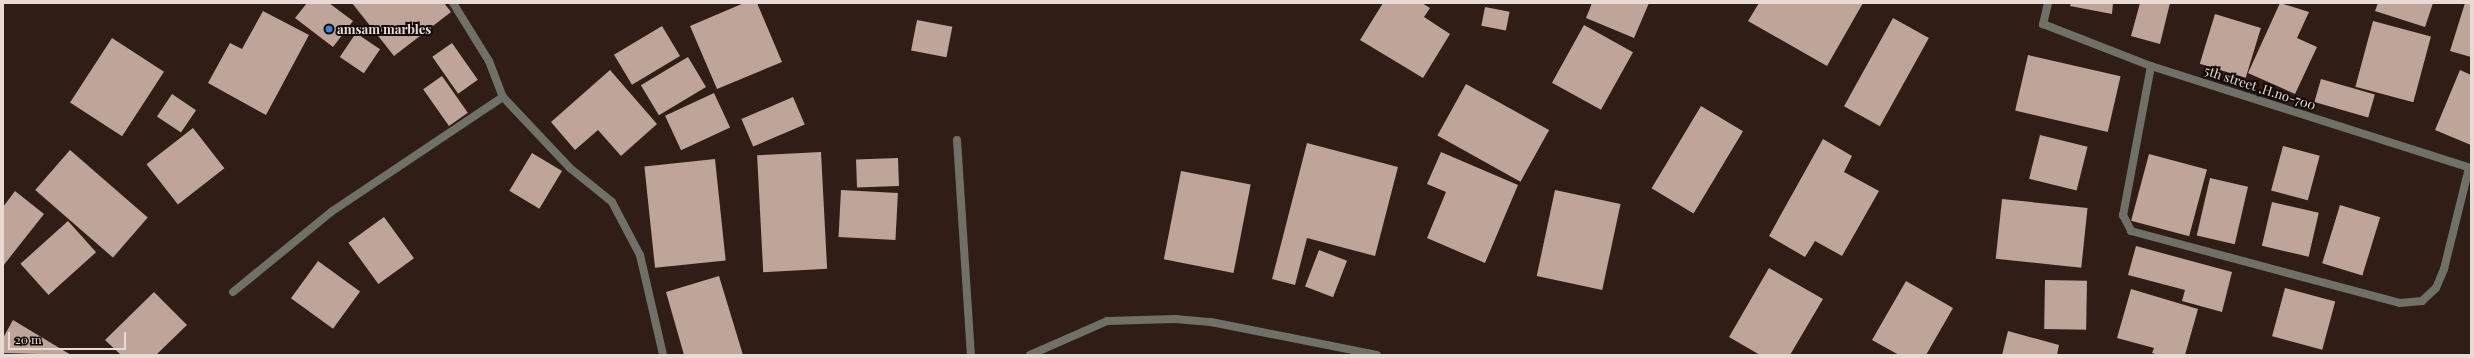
<!DOCTYPE html>
<style>
body{margin:0}
#map{position:relative;width:2474px;height:358px;overflow:hidden;background:#301d15;font-family:"Playfair Display",serif}
div>[style]{position:absolute}
[style*='--x']{left:calc(var(--x)*1px);top:calc(var(--y)*1px);width:calc(var(--w)*1px);rotate:calc(var(--a)*1deg)}
.building>*{inset:0;background:#bea499;transform-origin:0 0}
.minor>*{height:8px;margin:-4px;padding:0 4px;transform-origin:4px;border-radius:4px;background:#6f7167}
.dots>*{width:11px;height:11px;translate:-50% -50%;box-sizing:border-box;border:2px solid #120a06;border-radius:50%}
span{translate:-50% -50%;white-space:nowrap;text-align:center;line-height:1.15;-webkit-text-stroke:4px #120a06;paint-order:stroke}
.poi-label{font-size:13px;color:#e8dbd5;font-weight:700}
.left{translate:0 -50%;text-align:left}
.street-label{font-size:13px;color:#e8dbd5}
.frame{position:absolute;inset:0;border:4px solid #e8dbd5;pointer-events:none}
.scale{position:absolute;left:8px;top:332px;width:118px;height:18px;box-sizing:border-box;border:2px solid #e8dbd5;border-top:0;padding-left:5px;font-size:12px;line-height:14px;white-space:nowrap;color:#e8dbd5;-webkit-text-stroke:3px #120a06;paint-order:stroke}
</style>
<div id="map">
<div class="building">
<div style="clip-path:polygon(307px 3px,329px 3px,353px 21px,333px 47px,295px 18px)"></div>
<div style="clip-path:polygon(352px 3px,444px 3px,451px 12px,394px 56px)"></div>
<div style="clip-path:polygon(744px 3px,757px 3px,782px 62px,717px 89px,690px 26px)"></div>
<div style="clip-path:polygon(1383px 3px,1422px 3px,1430px 8px,1424px 17px,1450px 34px,1423px 78px,1360px 40px)"></div>
<div style="clip-path:polygon(1592px 3px,1649px 3px,1634px 38px,1586px 18px)"></div>
<div style="clip-path:polygon(1759px 3px,1863px 3px,1827px 66px,1748px 21px)"></div>
<div style="clip-path:polygon(2071px 3px,2113px 3px,2112px 14px,2070px 6px)"></div>
<div style="clip-path:polygon(2140px 3px,2170px 3px,2160px 44px,2131px 36px)"></div>
<div style="clip-path:polygon(2280px 3px,2309px 12px,2297px 38px,2317px 47px,2295px 94px,2248px 73px)"></div>
<div style="clip-path:polygon(2378px 3px,2433px 3px,2425px 27px,2375px 11px)"></div>
<div style="clip-path:polygon(2465px 3px,2471px 3px,2471px 57px,2450px 51px)"></div>
<div style="left:1485px;top:7px;width:25px;height:19px;rotate:11deg"></div>
<div style="clip-path:polygon(263px 11px,309px 35px,266px 115px,208px 83px,230px 43px,242px 49px)"></div>
<div style="left:2215px;top:14px;width:48px;height:52px;rotate:17deg"></div>
<div style="left:1893px;top:18px;width:41px;height:101px;rotate:29deg"></div>
<div style="left:917px;top:20px;width:36px;height:31px;rotate:11deg"></div>
<div style="left:2373px;top:21px;width:60px;height:68px;rotate:15deg"></div>
<div style="left:1584px;top:25px;width:56px;height:66px;rotate:29deg"></div>
<div style="left:662px;top:26px;width:35px;height:56px;rotate:59deg"></div>
<div style="left:356px;top:33px;width:29px;height:29px;rotate:34deg"></div>
<div style="left:112px;top:38px;width:62px;height:77px;rotate:33deg"></div>
<div style="left:452px;top:43px;width:45px;height:24px;rotate:55deg"></div>
<div style="left:2028px;top:55px;width:95px;height:57px;rotate:13deg"></div>
<div style="left:688px;top:57px;width:35px;height:55px;rotate:59deg"></div>
<div style="clip-path:polygon(610px 70px,657px 124px,621px 156px,598px 130px,575px 150px,551px 122px)"></div>
<div style="clip-path:polygon(2460px 70px,2471px 75px,2471px 145px,2435px 130px)"></div>
<div style="left:442px;top:76px;width:45px;height:23px;rotate:55deg"></div>
<div style="left:2321px;top:79px;width:56px;height:24px;rotate:16deg"></div>
<div style="left:1466px;top:84px;width:95px;height:59px;rotate:29deg"></div>
<div style="left:714px;top:93px;width:38px;height:54px;rotate:65deg"></div>
<div style="left:172px;top:94px;width:29px;height:27px;rotate:34deg"></div>
<div style="left:793px;top:97px;width:30px;height:56px;rotate:67deg"></div>
<div style="left:1701px;top:106px;width:49px;height:96px;rotate:31deg"></div>
<div style="left:193px;top:128px;width:51px;height:59px;rotate:52deg"></div>
<div style="left:2040px;top:135px;width:49px;height:45px;rotate:14deg"></div>
<div style="clip-path:polygon(1823px 139px,1852px 156px,1844px 172px,1879px 191px,1842px 256px,1815px 241px,1805px 257px,1769px 236px)"></div>
<div style="clip-path:polygon(1307px 143px,1398px 167px,1375px 256px,1307px 238px,1295px 285px,1272px 279px)"></div>
<div style="left:2283px;top:146px;width:38px;height:46px;rotate:15deg"></div>
<div style="left:70px;top:150px;width:103px;height:53px;rotate:41deg"></div>
<div style="left:821px;top:152px;width:117px;height:64px;rotate:87deg"></div>
<div style="clip-path:polygon(1441px 152px,1518px 185px,1485px 263px,1427px 238px,1446px 192px,1427px 184px)"></div>
<div style="left:532px;top:153px;width:35px;height:44px;rotate:31deg"></div>
<div style="left:2149px;top:154px;width:60px;height:69px;rotate:15deg"></div>
<div style="left:898px;top:158px;width:28px;height:42px;rotate:88deg"></div>
<div style="left:715px;top:159px;width:102px;height:71px;rotate:84deg"></div>
<div style="left:1181px;top:171px;width:71px;height:90px;rotate:11deg"></div>
<div style="left:2210px;top:178px;width:39px;height:59px;rotate:13deg"></div>
<div style="left:841px;top:190px;width:57px;height:47px;rotate:3deg"></div>
<div style="left:1555px;top:190px;width:67px;height:88px;rotate:12deg"></div>
<div style="clip-path:polygon(15px 191px,44px 214px,3px 266px,3px 207px)"></div>
<div style="left:2002px;top:199px;width:86px;height:60px;rotate:6deg"></div>
<div style="left:2272px;top:202px;width:48px;height:45px;rotate:13deg"></div>
<div style="left:2340px;top:205px;width:42px;height:61px;rotate:17deg"></div>
<div style="left:384px;top:217px;width:51px;height:44px;rotate:54deg"></div>
<div style="left:68px;top:221px;width:42px;height:64px;rotate:48deg"></div>
<div style="clip-path:polygon(2136px 246px,2232px 272px,2222px 312px,2182px 301px,2185px 290px,2128px 275px)"></div>
<div style="left:1319px;top:250px;width:30px;height:39px;rotate:21deg"></div>
<div style="left:318px;top:261px;width:52px;height:46px;rotate:36deg"></div>
<div style="clip-path:polygon(1769px 268px,1823px 299px,1790px 355px,1760px 355px,1729px 337px)"></div>
<div style="clip-path:polygon(719px 276px,743px 355px,684px 355px,666px 292px)"></div>
<div style="left:2045px;top:280px;width:42px;height:49px;rotate:1deg"></div>
<div style="clip-path:polygon(1906px 281px,1953px 308px,1926px 355px,1899px 355px,1872px 340px)"></div>
<div style="left:2285px;top:288px;width:52px;height:50px;rotate:15deg"></div>
<div style="clip-path:polygon(2131px 289px,2198px 309px,2185px 355px,2159px 355px,2152px 353px,2154px 348px,2117px 338px)"></div>
<div style="clip-path:polygon(154px 292px,187px 325px,156px 355px,121px 355px,105px 340px)"></div>
<div style="clip-path:polygon(13px 320px,71px 355px,3px 353px,3px 338px)"></div>
<div style="clip-path:polygon(2008px 331px,2059px 345px,2057px 355px,2002px 355px)"></div>
</div>
<div class="minor">
<div style="--x:453;--y:3;--w:68;--a:58.2"></div>
<div style="--x:489;--y:61;--w:39;--a:69"></div>
<div style="--x:503;--y:97;--w:98;--a:46.7"></div>
<div style="--x:570;--y:168;--w:54;--a:39"></div>
<div style="--x:612;--y:202;--w:60;--a:62.2"></div>
<div style="--x:640;--y:255;--w:103;--a:77"></div>
<div style="--x:2048;--y:3;--w:22;--a:103"></div>
<div style="--x:2043;--y:24;--w:116;--a:21.3"></div>
<div style="--x:2151;--y:66;--w:336;--a:17.7"></div>
<div style="--x:2151;--y:66;--w:152;--a:100.6"></div>
<div style="--x:2123;--y:215;--w:18;--a:63"></div>
<div style="--x:2131;--y:231;--w:278;--a:15"></div>
<div style="--x:2400;--y:303;--w:22;--a:-5"></div>
<div style="--x:2422;--y:301;--w:19;--a:-43"></div>
<div style="--x:2436;--y:288;--w:21;--a:-67"></div>
<div style="--x:2444;--y:269;--w:104;--a:-76.1"></div>
<div style="--x:957;--y:140;--w:215;--a:86.3"></div>
<div style="--x:233;--y:292;--w:127;--a:-39.2"></div>
<div style="--x:331;--y:212;--w:207;--a:-33.8"></div>
<div style="--x:1030;--y:355;--w:84;--a:-23.8"></div>
<div style="--x:1107;--y:321;--w:68;--a:-1.7"></div>
<div style="--x:1175;--y:319;--w:36;--a:5"></div>
<div style="--x:1211;--y:322;--w:169;--a:11.2"></div>
</div>
<div class="dots">
<div style="left:329px;top:29px;background:#3f7fe0"></div>
</div>
<div class="poi-label">
<span class="left" style="left:337px;top:29px">amsam marbles</span>
</div>
<div class="street-label">
<span style="left:2260px;top:88px;rotate:18deg">5th street ,H.no-700</span>
</div>
<div class="frame"></div>
<div class="scale">20 m</div>
</div>
